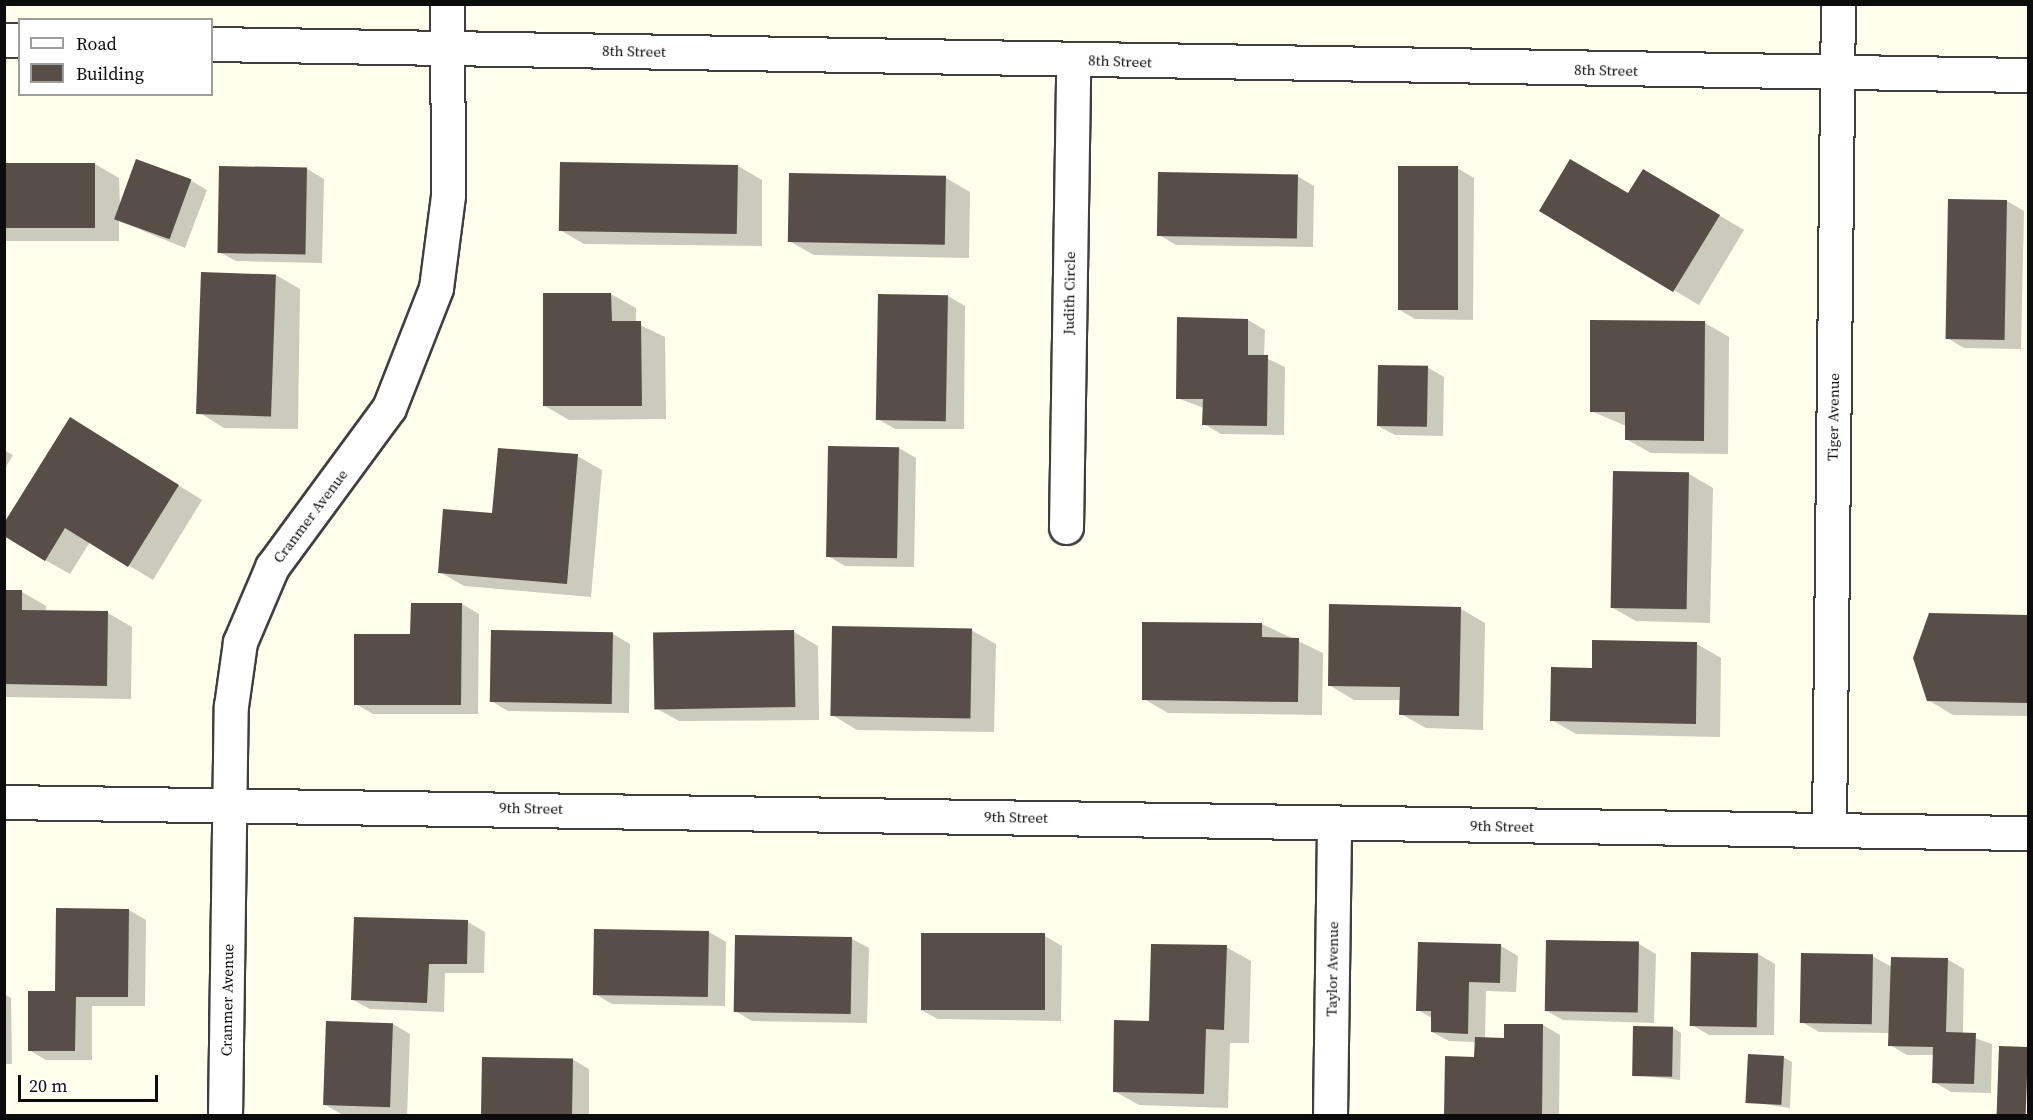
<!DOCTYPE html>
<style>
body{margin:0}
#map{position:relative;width:2033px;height:1120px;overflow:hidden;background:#fffdeb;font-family:"Source Serif 4",serif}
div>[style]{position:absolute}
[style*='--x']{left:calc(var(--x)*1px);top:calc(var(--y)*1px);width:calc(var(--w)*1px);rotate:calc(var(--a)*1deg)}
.shadow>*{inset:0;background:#0003;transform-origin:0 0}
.building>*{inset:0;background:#564e47;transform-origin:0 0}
.roads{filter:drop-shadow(2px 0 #3f3f3f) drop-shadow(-2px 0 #3f3f3f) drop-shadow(0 2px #3f3f3f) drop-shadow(0 -2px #3f3f3f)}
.minor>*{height:33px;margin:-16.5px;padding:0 16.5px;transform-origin:16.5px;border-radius:16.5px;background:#fff}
.tertiary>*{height:33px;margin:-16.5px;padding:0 16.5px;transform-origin:16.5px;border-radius:16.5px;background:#fff}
span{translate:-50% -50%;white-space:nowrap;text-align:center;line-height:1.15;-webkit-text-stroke:6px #fff;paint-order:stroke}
.street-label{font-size:15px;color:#0c0c0c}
.frame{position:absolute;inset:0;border:6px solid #0c0c0c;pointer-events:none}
.legend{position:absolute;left:18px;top:18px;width:195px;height:78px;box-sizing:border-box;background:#fff;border:2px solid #9e9e9e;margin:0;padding:8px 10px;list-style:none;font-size:18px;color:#0c0c0c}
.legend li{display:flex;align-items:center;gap:12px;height:30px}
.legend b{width:30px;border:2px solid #9e9e9e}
.scale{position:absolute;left:18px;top:1075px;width:140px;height:27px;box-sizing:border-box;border:3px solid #0c0c0c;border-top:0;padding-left:8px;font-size:18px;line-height:21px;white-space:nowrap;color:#0c0c0c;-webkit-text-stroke:4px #fff;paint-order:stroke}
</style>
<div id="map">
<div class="shadow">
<div style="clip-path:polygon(4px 164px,95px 164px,119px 178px,120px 207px,190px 180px,207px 190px,185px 248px,119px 221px,119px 241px,4px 241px)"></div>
<div style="clip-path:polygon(738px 166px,762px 180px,762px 246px,584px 244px,560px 230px)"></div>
<div style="clip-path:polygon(1457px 168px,1474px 178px,1473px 320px,1415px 319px,1398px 309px)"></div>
<div style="clip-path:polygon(307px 169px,324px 179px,322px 263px,236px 261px,219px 252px)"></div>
<div style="clip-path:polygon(1297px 176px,1314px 186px,1313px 247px,1176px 245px,1159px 235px)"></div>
<div style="clip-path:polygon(946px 178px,970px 192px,969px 258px,814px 255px,789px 241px)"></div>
<div style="clip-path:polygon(1668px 185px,1744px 230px,1699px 305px,1541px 211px)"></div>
<div style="clip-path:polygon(2007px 201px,2024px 211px,2021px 349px,1964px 348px,1947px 338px)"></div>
<div style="clip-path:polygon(276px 275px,300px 289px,298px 429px,224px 428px,200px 413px)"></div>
<div style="clip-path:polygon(611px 294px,636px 308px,636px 323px,665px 337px,666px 419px,569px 420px,545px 406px,545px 295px)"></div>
<div style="clip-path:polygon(948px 296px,965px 306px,964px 429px,895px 429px,878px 419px)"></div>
<div style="clip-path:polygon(1248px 320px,1265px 330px,1264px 357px,1285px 367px,1284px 435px,1221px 434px,1204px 424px,1204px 408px,1177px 398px)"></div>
<div style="clip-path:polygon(1705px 323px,1729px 337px,1728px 454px,1651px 453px,1626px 439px,1626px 426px,1591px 411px)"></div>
<div style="clip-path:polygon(1427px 367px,1444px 377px,1443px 436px,1395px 435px,1378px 426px)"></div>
<div style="clip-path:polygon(95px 433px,202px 500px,153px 580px,90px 542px,70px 574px,45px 560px)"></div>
<div style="clip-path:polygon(899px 448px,916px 458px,914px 567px,845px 566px,828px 556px)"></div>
<div style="clip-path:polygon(4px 450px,13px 455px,4px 470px)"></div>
<div style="clip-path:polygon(577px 456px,602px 470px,591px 597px,464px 586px,440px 572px,494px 514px)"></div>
<div style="clip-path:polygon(1689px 474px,1713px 488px,1710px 623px,1636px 621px,1611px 607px)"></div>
<div style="clip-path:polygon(4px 592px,22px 592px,46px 606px,46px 612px,108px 613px,132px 627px,131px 699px,4px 697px)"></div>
<div style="clip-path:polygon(462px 604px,479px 614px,478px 714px,373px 714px,356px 704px)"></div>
<div style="clip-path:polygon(1461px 609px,1485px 623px,1483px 730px,1426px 728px,1401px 714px,1401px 700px,1354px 700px,1329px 685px)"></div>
<div style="clip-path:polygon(1930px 614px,2028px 616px,2028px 716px,1953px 715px,1928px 700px)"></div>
<div style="clip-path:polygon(1262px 624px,1323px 653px,1322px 715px,1168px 713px,1144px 699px)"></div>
<div style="clip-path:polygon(971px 630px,996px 644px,994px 732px,857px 730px,832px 715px)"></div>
<div style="clip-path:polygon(492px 632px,613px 634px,630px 644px,629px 713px,508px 711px,491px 701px)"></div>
<div style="clip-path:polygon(794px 632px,818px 646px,819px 720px,679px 721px,654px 707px)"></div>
<div style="clip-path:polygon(1697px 644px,1721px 658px,1720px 737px,1576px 734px,1552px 720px)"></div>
<div style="clip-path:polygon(129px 910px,146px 920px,145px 1006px,92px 1006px,92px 1060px,46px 1060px,29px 1050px,56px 993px)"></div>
<div style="clip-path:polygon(468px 922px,485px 932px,484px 973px,445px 973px,444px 1012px,370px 1009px,353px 1000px)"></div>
<div style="clip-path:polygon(709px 932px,726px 942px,725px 1006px,612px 1004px,595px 994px)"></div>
<div style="clip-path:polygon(1045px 936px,1062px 946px,1061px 1021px,938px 1019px,921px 1010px)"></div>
<div style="clip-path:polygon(852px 939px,869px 948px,867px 1023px,752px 1021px,735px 1011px)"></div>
<div style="clip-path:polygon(1547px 941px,1639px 944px,1656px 954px,1654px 1023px,1563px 1020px,1545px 1010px)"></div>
<div style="clip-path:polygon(1501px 946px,1518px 956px,1516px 992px,1486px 991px,1485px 1039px,1505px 1039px,1543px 1025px,1560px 1035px,1559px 1116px,1447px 1116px,1476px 1058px,1476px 1042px,1449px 1041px,1432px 1032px,1432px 1018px,1418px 1010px)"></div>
<div style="clip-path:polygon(1226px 947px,1251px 961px,1249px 1043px,1230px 1043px,1228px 1108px,1139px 1105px,1114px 1091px,1151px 1023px)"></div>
<div style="clip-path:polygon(1758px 954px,1775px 964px,1774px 1035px,1709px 1035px,1692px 1025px)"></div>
<div style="clip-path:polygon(1872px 956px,1892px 967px,1947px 959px,1964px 969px,1963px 1034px,1992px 1044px,1991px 1093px,1951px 1092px,1934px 1082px,1934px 1055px,1907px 1055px,1890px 1045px,1890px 1033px,1819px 1032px,1802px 1022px)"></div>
<div style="clip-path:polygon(4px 994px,11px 998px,12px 1064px,4px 1064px)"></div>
<div style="clip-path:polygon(393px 1024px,410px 1034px,407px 1116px,341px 1114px,324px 1104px)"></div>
<div style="clip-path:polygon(1673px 1028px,1681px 1033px,1680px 1080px,1634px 1075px)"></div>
<div style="left:2001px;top:1048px;width:27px;height:68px;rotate:2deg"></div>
<div style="clip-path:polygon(1783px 1057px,1792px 1062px,1790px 1108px,1748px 1102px)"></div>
<div style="clip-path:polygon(572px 1059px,589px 1069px,589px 1116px,483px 1116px)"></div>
</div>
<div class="building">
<div style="left:136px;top:159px;width:59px;height:64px;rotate:20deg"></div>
<div style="clip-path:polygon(1570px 159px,1628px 193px,1643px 169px,1720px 215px,1673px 292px,1539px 211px)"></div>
<div style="left:560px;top:162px;width:178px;height:69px;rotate:1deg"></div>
<div style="left:4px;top:163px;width:91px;height:65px"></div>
<div style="left:219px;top:166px;width:88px;height:87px;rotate:1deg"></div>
<div style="left:1398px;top:166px;width:60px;height:144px"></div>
<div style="left:1158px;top:172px;width:140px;height:64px;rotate:1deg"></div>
<div style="left:789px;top:173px;width:157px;height:69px;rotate:1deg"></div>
<div style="left:1948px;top:199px;width:59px;height:140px;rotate:1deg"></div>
<div style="left:201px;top:272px;width:75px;height:142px;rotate:2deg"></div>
<div style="clip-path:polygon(543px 293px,611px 293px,612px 321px,641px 321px,642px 406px,543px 406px)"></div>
<div style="left:878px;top:294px;width:70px;height:126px;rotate:1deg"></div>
<div style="clip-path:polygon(1177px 317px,1248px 319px,1248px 355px,1268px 355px,1267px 426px,1202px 425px,1203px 399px,1176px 399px)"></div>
<div style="clip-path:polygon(1590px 320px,1705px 321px,1704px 441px,1625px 440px,1625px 412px,1590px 412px)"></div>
<div style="left:1378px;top:365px;width:50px;height:61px;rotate:1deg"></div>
<div style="clip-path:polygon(70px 417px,179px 485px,128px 567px,65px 528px,45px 561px,4px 536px,4px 523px)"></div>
<div style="left:828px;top:446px;width:71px;height:111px;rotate:1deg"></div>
<div style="clip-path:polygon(498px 448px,578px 454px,567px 584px,438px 573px,443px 509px,492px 513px)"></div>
<div style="left:1613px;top:471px;width:76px;height:137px;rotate:1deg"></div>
<div style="clip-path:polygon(4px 590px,22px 590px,22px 610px,108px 611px,107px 686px,4px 684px)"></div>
<div style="clip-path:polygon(411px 603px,462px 603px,461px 705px,354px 705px,354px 634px,410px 634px)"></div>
<div style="clip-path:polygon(1329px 604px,1461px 607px,1459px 716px,1399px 715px,1400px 687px,1328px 686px)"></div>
<div style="clip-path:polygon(1929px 613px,2028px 615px,2028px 703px,1927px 701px,1913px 658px)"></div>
<div style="clip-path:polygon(1142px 622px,1262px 623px,1262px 637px,1299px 638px,1298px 702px,1142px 700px)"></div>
<div style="left:832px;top:626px;width:140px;height:90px;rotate:1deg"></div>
<div style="left:491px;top:630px;width:122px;height:72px;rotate:1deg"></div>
<div style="left:794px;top:630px;width:77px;height:141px;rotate:89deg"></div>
<div style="clip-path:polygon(1592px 640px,1697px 642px,1696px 724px,1550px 721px,1551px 667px,1592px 668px)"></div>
<div style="clip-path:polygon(56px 908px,129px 909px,128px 997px,76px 997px,75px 1051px,28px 1051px,28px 991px,55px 991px)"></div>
<div style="clip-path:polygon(354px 917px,468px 920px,467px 964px,429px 964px,427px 1003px,351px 1000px)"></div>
<div style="left:594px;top:929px;width:115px;height:66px;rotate:1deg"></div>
<div style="left:921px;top:933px;width:124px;height:77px"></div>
<div style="left:735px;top:935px;width:117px;height:77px;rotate:1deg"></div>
<div style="left:1546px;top:940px;width:93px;height:71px;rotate:1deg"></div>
<div style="clip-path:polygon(1418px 942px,1501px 944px,1500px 983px,1469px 982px,1468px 1034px,1431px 1032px,1431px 1011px,1416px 1011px)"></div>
<div style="clip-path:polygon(1151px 944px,1227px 945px,1224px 1030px,1206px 1029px,1204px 1094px,1113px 1092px,1114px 1020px,1149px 1021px)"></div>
<div style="left:1691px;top:952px;width:67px;height:74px;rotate:1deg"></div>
<div style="left:1801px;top:953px;width:72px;height:70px;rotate:1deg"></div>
<div style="clip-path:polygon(1891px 957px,1948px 958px,1946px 1032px,1976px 1033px,1974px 1084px,1932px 1083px,1933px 1047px,1888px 1046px)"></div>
<div style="left:326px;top:1021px;width:67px;height:84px;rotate:2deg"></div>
<div style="clip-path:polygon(1504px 1024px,1543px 1024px,1542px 1116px,1444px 1116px,1445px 1056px,1474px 1057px,1475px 1037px,1504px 1038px)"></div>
<div style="left:1633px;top:1026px;width:40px;height:50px;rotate:1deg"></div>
<div style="left:1999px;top:1046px;width:29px;height:70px;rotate:2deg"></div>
<div style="left:1748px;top:1054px;width:36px;height:49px;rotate:3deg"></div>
<div style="left:482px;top:1057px;width:91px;height:59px;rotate:1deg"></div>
</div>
<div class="roads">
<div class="minor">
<div style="--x:4;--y:40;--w:16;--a:0"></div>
<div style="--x:212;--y:44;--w:1816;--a:0.98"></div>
<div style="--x:1066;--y:527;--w:467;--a:-89.1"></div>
<div style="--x:1829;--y:830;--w:826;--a:-89.38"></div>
<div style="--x:225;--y:1116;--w:410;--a:-89.2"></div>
<div style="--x:231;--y:706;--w:65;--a:-82"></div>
<div style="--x:240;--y:642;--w:82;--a:-66.9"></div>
<div style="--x:272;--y:567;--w:197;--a:-53.7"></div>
<div style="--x:389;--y:408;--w:129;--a:-68.6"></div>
<div style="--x:436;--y:288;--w:94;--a:-82.6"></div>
<div style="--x:448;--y:195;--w:191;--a:-90.3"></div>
<div style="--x:1330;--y:1116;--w:293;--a:-89.2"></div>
</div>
<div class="tertiary">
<div style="--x:4;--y:802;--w:2024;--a:0.88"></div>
</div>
</div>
<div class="street-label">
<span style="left:634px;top:51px;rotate:1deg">8th Street</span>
<span style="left:1120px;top:61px;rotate:2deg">8th Street</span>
<span style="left:1606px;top:70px;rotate:1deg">8th Street</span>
<span style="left:1069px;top:293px;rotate:-89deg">Judith Circle</span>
<span style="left:1833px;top:417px;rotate:-89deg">Tiger Avenue</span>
<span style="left:310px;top:516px;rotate:-53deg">Cranmer Avenue</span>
<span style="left:531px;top:808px;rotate:1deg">9th Street</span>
<span style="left:1016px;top:817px;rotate:1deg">9th Street</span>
<span style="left:1502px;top:826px;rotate:1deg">9th Street</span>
<span style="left:1332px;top:969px;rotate:-89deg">Taylor Avenue</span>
<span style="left:227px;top:1000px;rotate:-89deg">Cranmer Avenue</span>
</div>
<div class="frame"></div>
<ul class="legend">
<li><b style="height:8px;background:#fff"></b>Road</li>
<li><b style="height:16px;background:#564e47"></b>Building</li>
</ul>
<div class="scale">20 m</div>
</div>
